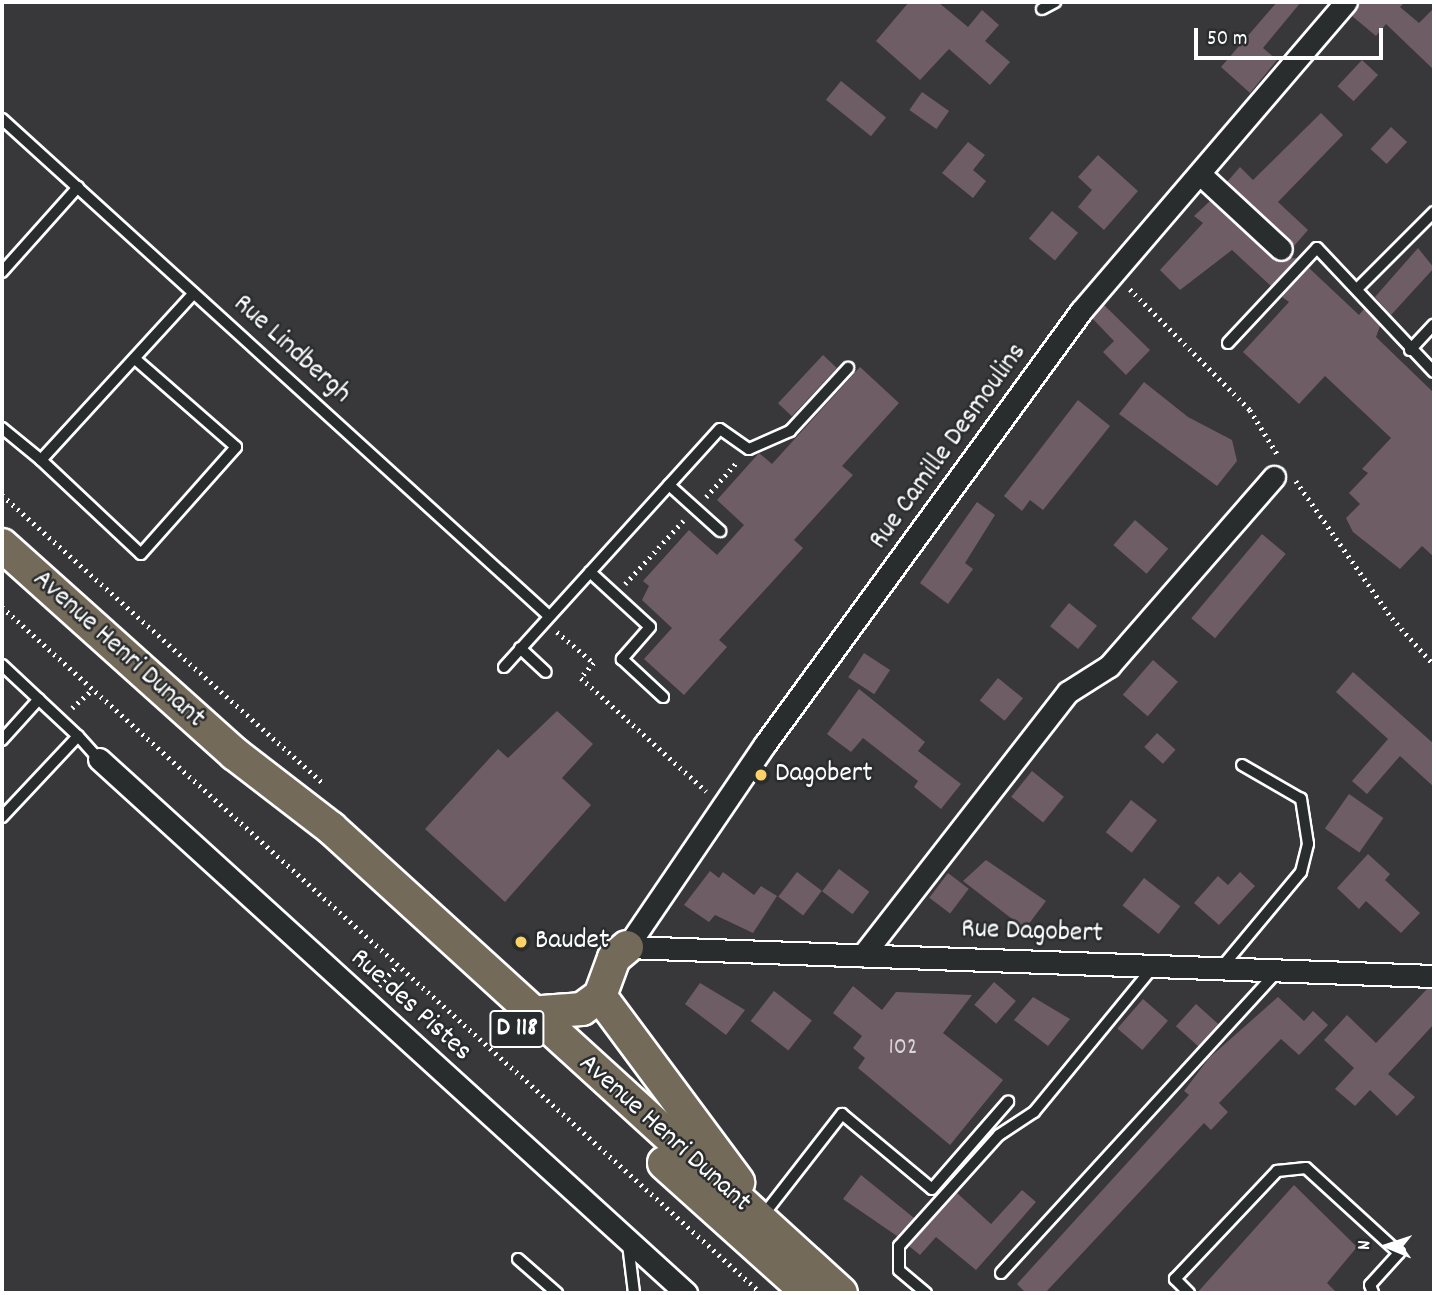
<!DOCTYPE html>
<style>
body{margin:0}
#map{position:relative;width:1436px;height:1295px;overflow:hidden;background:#383739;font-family:Dekko,sans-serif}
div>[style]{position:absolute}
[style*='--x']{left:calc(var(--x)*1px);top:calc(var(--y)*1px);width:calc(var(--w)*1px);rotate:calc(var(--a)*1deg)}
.building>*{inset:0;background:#6f5d66;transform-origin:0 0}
.path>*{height:4.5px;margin-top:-2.25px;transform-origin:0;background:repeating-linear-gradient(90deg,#fff 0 2px,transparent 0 7px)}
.roads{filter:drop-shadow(2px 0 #fff) drop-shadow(-2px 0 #fff) drop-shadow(0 2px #fff) drop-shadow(0 -2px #fff)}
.lane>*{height:10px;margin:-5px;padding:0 5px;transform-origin:5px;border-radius:5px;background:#2a2d2e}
.street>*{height:21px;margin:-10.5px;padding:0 10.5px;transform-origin:10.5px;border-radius:10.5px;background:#2a2d2e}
.primary>*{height:32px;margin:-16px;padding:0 16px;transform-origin:16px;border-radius:16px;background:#746a5a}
.dots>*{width:19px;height:19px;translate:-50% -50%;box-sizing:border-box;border:4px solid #2a2d2e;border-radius:50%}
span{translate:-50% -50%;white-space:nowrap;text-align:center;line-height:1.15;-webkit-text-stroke:5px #2a2d2e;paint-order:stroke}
.number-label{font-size:24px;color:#dbd6d9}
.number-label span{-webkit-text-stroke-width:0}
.shield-label span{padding:2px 5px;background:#2a2d2e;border:2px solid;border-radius:5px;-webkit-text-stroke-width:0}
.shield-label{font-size:26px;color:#fff;font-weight:700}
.street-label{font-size:28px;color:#fff}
.poi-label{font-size:28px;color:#fff}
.left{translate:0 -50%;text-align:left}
.frame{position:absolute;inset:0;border:4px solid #fff;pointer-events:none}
.north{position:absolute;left:1352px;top:1211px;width:70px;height:70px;-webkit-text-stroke:5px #2a2d2e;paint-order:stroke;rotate:272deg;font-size:19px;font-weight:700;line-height:28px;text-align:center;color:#fff}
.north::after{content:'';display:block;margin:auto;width:24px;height:32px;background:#fff;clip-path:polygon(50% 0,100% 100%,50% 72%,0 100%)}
.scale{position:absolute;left:1194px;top:28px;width:189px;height:32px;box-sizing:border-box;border:4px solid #fff;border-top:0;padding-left:9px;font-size:21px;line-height:24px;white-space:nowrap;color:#fff;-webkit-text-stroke:5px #2a2d2e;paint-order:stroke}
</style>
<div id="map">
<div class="building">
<div style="clip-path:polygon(909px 2px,938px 2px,968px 27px,982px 10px,999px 25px,985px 41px,1010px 62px,990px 85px,949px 49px,920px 80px,876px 41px)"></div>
<div style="clip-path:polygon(1277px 2px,1301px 2px,1263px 48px,1277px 60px,1250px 93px,1221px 67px)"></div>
<div style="clip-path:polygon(1359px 2px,1405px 2px,1400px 7px,1419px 23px,1434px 8px,1434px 70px,1386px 24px,1376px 36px,1352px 16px)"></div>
<div style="left:1362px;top:60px;width:22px;height:36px;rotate:43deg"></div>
<div style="left:841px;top:81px;width:58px;height:24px;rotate:39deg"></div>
<div style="left:922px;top:92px;width:33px;height:22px;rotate:35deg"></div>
<div style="clip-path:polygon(1321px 113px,1343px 135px,1278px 202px,1308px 230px,1294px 246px,1227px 182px,1240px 167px,1253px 180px)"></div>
<div style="left:1391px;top:127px;width:22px;height:30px;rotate:43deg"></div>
<div style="clip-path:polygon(968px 142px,985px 155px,973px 170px,986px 181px,973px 198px,942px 173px)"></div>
<div style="clip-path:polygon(1098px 155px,1138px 191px,1104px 230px,1078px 207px,1092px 190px,1078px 177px)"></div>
<div style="clip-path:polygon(1210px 201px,1273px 259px,1297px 258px,1271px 286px,1232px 250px,1180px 290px,1160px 270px,1203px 223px,1194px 216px)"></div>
<div style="left:1052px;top:211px;width:34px;height:36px;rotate:40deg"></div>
<div style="clip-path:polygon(1418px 248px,1434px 268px,1391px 315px,1375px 297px)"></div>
<div style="clip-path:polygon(1309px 268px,1359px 315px,1364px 309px,1380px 326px,1376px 337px,1434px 393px,1434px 557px,1422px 546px,1400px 569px,1353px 532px,1346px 518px,1360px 504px,1349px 493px,1368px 473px,1362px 469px,1391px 438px,1325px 376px,1299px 404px,1243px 352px,1289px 302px,1282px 297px)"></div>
<div style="clip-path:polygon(1104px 305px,1150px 350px,1126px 375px,1103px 352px,1114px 341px,1092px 318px)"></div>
<div style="left:823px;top:355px;width:19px;height:66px;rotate:43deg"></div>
<div style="clip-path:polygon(860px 367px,899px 403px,842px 466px,853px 475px,794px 540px,803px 548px,719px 640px,727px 647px,684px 695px,644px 659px,672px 628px,642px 600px,649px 586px,643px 581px,689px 530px,717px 555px,744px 525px,717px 500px,759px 453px,772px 464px)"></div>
<div style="clip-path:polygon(1144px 382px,1188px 417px,1232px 440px,1237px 461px,1217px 486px,1119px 414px)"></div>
<div style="clip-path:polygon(1078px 400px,1110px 426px,1043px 510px,1030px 500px,1022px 511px,1004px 496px)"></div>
<div style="clip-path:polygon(977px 502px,995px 515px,965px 563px,973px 569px,948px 604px,920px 583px)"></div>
<div style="left:1135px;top:520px;width:44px;height:33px;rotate:41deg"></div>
<div style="left:1262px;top:534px;width:31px;height:110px;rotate:40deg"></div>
<div style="left:1069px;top:603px;width:36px;height:30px;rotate:39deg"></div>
<div style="left:864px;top:653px;width:31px;height:29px;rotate:33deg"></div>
<div style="left:1153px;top:660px;width:33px;height:46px;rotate:41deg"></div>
<div style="clip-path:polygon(1353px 672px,1434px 744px,1434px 787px,1400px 756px,1367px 794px,1352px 781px,1388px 739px,1336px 692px)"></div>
<div style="left:998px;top:678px;width:32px;height:29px;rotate:39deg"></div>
<div style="clip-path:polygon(859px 689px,925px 742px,918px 751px,961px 784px,941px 809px,914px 787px,918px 781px,863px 738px,851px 752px,827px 734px)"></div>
<div style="clip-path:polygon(557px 711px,593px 744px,562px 778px,591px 805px,505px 902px,425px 829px,498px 749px,508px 758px)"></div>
<div style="left:1157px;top:733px;width:25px;height:19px;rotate:42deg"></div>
<div style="left:1032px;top:771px;width:41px;height:33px;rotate:39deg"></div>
<div style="left:1349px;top:794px;width:42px;height:42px;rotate:35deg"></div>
<div style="left:1131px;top:800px;width:33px;height:41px;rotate:38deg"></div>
<div style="clip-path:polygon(1368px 854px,1390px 874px,1385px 880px,1420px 913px,1401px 933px,1366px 901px,1359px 909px,1337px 888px)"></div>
<div style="clip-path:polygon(986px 860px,1046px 901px,1025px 929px,963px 881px)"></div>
<div style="left:839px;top:869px;width:38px;height:28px;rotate:37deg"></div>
<div style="clip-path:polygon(710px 871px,719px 878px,723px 872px,754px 895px,761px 886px,777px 896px,753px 933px,715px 915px,709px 922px,684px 905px)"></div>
<div style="left:797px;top:872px;width:31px;height:31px;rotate:37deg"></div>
<div style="clip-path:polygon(1240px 872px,1255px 886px,1219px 925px,1194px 903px,1218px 876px,1228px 885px)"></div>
<div style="left:948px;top:873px;width:26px;height:31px;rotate:37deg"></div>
<div style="left:1144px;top:878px;width:46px;height:35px;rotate:38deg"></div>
<div style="left:994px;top:982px;width:29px;height:30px;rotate:41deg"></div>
<div style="clip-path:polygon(700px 983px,745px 1010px,726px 1035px,685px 1004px)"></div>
<div style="clip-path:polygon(853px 986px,882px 1010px,896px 992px,972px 995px,943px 1033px,1003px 1080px,950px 1145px,858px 1068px,865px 1058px,853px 1048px,862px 1036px,833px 1013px)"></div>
<div style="clip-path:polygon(1427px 989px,1434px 989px,1434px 1024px,1388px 1074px,1415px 1097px,1397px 1116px,1370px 1090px,1355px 1106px,1335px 1089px,1354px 1068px,1324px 1040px,1347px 1015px,1376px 1043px)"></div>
<div style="left:774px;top:991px;width:48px;height:38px;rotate:38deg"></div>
<div style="clip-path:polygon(1033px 997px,1070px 1019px,1048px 1046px,1014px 1020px)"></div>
<div style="clip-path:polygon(1278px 997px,1304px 1021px,1313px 1011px,1328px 1025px,1299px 1055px,1281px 1039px,1219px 1103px,1228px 1112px,1211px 1130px,1204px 1123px,1045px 1293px,1026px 1293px,1017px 1284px,1189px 1095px,1184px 1091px,1209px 1058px)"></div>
<div style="left:1143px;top:999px;width:33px;height:39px;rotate:41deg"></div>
<div style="left:1196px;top:1004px;width:30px;height:30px;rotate:42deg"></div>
<div style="clip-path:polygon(861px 1175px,914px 1218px,897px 1236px,843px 1199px)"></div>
<div style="clip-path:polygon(1294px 1185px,1357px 1247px,1327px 1283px,1337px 1293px,1197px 1293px)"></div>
<div style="clip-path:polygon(1022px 1190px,1036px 1202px,976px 1270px,936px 1237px,920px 1255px,909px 1246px,957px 1193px,991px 1224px)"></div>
</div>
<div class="path">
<div style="--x:1130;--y:289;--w:170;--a:45.2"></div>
<div style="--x:1250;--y:410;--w:55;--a:58.3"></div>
<div style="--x:1296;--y:481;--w:167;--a:55"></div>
<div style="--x:1392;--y:618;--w:63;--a:48.2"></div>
<div style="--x:2;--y:495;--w:433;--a:41.9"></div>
<div style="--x:706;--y:497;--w:47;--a:-48.5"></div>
<div style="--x:625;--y:584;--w:86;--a:-47.4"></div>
<div style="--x:2;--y:607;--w:1023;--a:42.11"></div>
<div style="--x:557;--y:632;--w:48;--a:40"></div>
<div style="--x:594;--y:663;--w:20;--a:131"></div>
<div style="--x:581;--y:678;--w:169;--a:42.1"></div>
<div style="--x:72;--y:708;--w:27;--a:-42"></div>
<div style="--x:379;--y:986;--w:28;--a:-49"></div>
</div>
<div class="roads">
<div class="lane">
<div style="--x:1042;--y:9;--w:15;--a:-28"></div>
<div style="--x:2;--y:119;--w:739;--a:42.26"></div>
<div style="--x:2;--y:272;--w:114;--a:-48.2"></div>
<div style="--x:1359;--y:287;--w:106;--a:-45"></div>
<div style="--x:1228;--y:343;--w:130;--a:-46.9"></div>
<div style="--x:1317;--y:248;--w:170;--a:46.7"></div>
<div style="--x:1410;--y:350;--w:35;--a:-47"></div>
<div style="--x:2;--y:428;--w:50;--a:39.4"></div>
<div style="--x:41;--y:460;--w:226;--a:-47.5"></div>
<div style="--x:41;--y:460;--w:137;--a:43.2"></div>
<div style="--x:141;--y:554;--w:143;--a:-48.4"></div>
<div style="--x:236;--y:447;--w:134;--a:-138.9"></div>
<div style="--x:669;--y:485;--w:69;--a:42"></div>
<div style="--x:590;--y:572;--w:81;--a:42.5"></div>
<div style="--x:650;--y:627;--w:43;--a:131.2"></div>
<div style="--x:622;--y:659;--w:56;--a:42.8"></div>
<div style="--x:520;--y:648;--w:35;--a:43"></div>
<div style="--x:2;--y:665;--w:104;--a:43.1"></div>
<div style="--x:504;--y:667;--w:321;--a:-47.8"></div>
<div style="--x:720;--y:429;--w:35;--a:35"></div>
<div style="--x:749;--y:449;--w:45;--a:-23.7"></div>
<div style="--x:790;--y:431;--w:86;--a:-47.4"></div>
<div style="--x:2;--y:740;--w:55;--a:-47.9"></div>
<div style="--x:2;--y:817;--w:111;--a:-46.8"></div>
<div style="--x:78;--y:736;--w:31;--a:48"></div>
<div style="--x:1221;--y:968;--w:125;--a:-50.2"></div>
<div style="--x:1301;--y:872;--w:29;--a:-76"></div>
<div style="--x:1308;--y:844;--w:46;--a:-98.8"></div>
<div style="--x:1301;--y:799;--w:68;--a:-150"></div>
<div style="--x:761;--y:1218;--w:132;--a:-52.1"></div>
<div style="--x:842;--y:1114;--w:117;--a:39.8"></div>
<div style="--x:932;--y:1189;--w:116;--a:-48.9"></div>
<div style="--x:628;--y:1244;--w:49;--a:83"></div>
<div style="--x:518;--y:1259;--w:52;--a:41.1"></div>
<div style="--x:1001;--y:1273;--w:410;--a:-47.5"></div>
<div style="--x:926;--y:1293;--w:35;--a:-140"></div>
<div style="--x:899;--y:1270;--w:24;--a:-90"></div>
<div style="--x:899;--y:1246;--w:149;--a:-48"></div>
<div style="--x:999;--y:1135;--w:42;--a:-33.3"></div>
<div style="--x:1034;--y:1112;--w:189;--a:-50.6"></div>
<div style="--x:1189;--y:1293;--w:20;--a:-135"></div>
<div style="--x:1175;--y:1279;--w:149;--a:-46.6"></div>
<div style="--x:1277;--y:1171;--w:29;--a:-6"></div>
<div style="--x:1306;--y:1168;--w:126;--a:42.4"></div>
<div style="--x:1399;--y:1253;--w:43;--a:132.2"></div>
<div style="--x:1370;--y:1285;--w:9;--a:69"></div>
</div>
<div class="street">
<div style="--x:1200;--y:174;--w:110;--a:42.8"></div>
<div style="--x:99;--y:759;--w:794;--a:42.29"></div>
<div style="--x:627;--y:947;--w:245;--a:-55.8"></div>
<div style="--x:765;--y:744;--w:536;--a:-53.88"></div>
<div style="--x:1081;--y:311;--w:407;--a:-49.4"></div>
<div style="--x:627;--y:947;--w:808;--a:2.06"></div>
<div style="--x:863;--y:955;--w:333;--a:-52.1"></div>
<div style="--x:1068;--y:692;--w:49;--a:-32.4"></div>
<div style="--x:1109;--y:666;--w:251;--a:-48.9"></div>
</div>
<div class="primary">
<div style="--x:2;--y:545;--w:313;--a:41.9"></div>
<div style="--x:235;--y:754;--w:121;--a:37.6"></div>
<div style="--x:331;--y:828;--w:690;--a:42.36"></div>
<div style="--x:600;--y:996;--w:232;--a:53.4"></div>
<div style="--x:529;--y:1013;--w:53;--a:-4.3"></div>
<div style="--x:582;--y:1009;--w:22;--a:-36"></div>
<div style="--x:600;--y:996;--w:40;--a:-69.8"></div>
<div style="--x:614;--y:958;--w:17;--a:-40"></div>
<div style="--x:664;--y:1163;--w:190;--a:42"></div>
</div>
</div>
<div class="dots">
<div style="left:761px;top:775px;background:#ffd166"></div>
<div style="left:521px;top:942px;background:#ffd166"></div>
</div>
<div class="number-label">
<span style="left:903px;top:1049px">102</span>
</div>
<div class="shield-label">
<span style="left:517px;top:1029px">D 118</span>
</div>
<div class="street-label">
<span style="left:291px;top:350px;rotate:42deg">Rue Lindbergh</span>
<span style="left:949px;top:447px;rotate:-54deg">Rue Camille Desmoulins</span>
<span style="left:118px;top:650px;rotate:42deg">Avenue Henri Dunant</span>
<span style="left:1032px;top:933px;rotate:2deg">Rue Dagobert</span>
<span style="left:410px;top:1006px;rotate:42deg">Rue des Pistes</span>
<span style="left:664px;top:1134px;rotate:42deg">Avenue Henri Dunant</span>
</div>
<div class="poi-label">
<span class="left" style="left:775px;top:775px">Dagobert</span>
<span class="left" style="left:535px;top:942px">Baudet</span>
</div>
<div class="frame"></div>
<div class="north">N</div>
<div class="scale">50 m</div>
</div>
